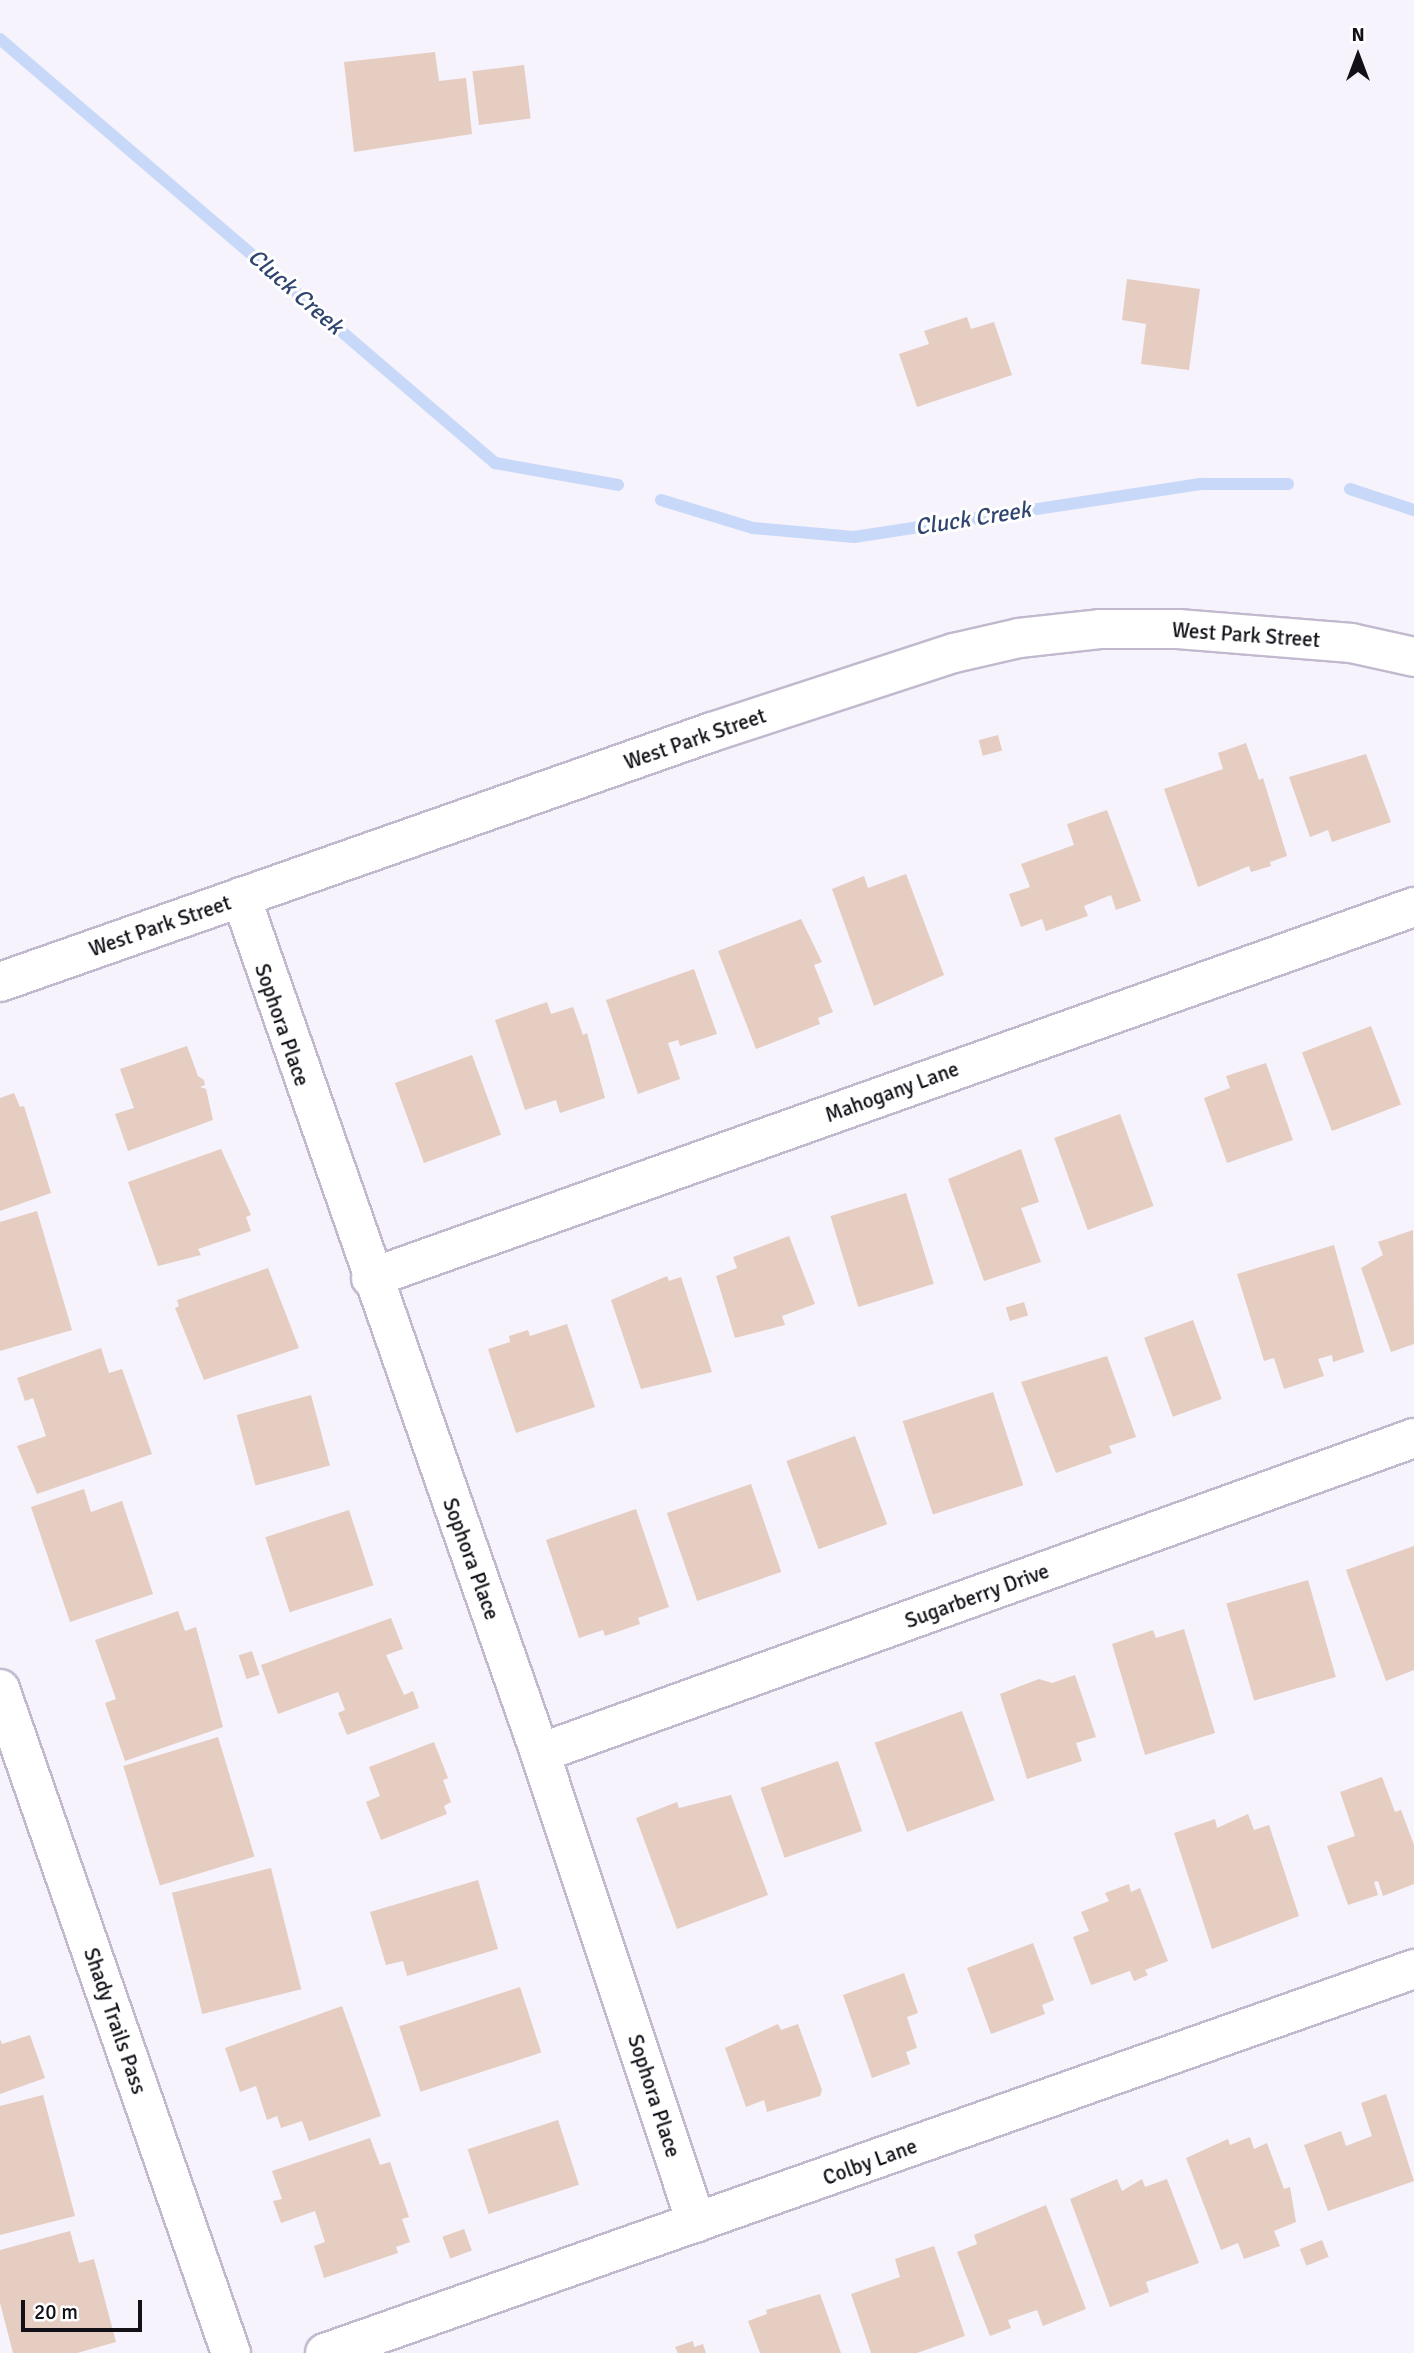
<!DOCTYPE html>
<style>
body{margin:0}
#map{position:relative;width:1414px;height:2353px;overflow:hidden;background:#f6f3fc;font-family:Signika,sans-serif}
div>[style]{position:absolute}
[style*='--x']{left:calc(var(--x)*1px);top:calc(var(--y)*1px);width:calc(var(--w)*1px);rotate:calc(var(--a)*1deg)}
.stream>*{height:12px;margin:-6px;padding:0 6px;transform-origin:6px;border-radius:6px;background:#c8d8f8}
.building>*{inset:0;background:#e5cdc2;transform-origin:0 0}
.roads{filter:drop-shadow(2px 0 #c2b9cf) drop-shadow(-2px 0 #c2b9cf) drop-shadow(0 2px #c2b9cf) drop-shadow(0 -2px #c2b9cf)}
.minor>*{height:38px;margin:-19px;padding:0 19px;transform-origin:19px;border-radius:19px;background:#fff}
span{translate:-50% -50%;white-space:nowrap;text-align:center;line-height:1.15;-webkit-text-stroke:6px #fff;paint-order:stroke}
.street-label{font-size:21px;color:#131018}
.water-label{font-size:23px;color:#2f446f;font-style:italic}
.north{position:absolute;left:1323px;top:21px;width:70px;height:70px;-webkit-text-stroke:5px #fff;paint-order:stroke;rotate:0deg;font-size:19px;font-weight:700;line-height:28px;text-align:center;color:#131018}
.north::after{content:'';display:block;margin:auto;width:24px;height:32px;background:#131018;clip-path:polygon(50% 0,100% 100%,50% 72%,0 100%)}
.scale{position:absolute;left:21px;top:2300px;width:121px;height:32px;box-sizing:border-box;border:4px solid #131018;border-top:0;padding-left:9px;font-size:21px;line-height:24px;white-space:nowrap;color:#131018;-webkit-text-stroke:5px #fff;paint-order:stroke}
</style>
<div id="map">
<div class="stream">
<div style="--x:0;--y:39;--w:652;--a:40.58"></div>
<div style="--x:495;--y:463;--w:125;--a:10.1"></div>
<div style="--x:1350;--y:489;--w:67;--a:18.2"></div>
<div style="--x:661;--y:500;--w:96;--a:16.9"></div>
<div style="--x:753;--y:528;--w:101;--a:5.1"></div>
<div style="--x:854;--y:537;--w:352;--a:-8.7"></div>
<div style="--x:1202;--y:484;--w:86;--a:0"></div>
</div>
<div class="building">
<div style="clip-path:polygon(435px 52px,439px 81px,466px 78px,472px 134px,354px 152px,344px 62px)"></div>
<div style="left:524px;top:65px;width:54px;height:52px;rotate:83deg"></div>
<div style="clip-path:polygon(1127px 279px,1200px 289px,1189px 370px,1141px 364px,1146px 324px,1122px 320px)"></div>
<div style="clip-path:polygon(967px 317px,971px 329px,994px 322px,1012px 375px,917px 407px,899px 354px,929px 344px,924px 331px)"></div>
<div style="left:998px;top:735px;width:16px;height:20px;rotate:75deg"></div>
<div style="clip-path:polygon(1246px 743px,1259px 780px,1263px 778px,1287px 856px,1270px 862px,1271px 866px,1251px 872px,1249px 866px,1198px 887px,1164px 789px,1223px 769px,1218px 753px)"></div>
<div style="clip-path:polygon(1366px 754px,1391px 822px,1332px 842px,1328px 830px,1310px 837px,1289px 777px)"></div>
<div style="clip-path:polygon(1107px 810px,1141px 901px,1116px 910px,1111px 895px,1084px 906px,1088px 916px,1046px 931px,1042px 919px,1021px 927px,1009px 894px,1030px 887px,1021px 864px,1074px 845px,1067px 824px)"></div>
<div style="clip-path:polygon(906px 874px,944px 975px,874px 1006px,832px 889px,864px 876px,868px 888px)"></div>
<div style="clip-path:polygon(801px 919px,822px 962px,814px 965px,833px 1012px,818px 1018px,820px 1024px,756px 1049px,718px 951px)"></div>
<div style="clip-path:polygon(694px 969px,717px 1034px,680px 1046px,678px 1040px,668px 1043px,680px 1079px,638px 1094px,606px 1000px)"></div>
<div style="clip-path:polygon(547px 1002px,551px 1014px,573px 1007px,583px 1035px,587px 1033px,605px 1098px,560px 1113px,556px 1100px,525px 1110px,495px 1020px)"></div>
<div style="left:1371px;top:1026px;width:84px;height:74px;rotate:69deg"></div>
<div style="clip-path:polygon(187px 1046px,198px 1076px,204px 1080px,205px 1085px,200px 1087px,206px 1089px,213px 1120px,128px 1151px,115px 1114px,134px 1108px,120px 1069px)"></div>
<div style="left:472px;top:1055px;width:85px;height:82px;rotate:70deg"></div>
<div style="clip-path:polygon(1266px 1063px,1293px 1140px,1227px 1163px,1204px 1098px,1230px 1088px,1226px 1076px)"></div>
<div style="clip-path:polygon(14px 1093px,20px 1107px,24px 1106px,51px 1193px,0 1211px,0 1098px)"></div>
<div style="left:1120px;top:1114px;width:98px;height:70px;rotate:70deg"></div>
<div style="clip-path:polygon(221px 1149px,251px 1215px,246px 1217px,251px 1231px,198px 1249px,201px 1255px,158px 1266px,128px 1182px)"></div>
<div style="clip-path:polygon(1021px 1149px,1039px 1202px,1021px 1208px,1041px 1262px,984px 1281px,948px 1179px)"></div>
<div style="left:906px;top:1193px;width:95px;height:79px;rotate:73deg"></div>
<div style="clip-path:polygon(37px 1211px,72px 1330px,0 1351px,0 1222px)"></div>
<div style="clip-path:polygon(1413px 1230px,1414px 1344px,1391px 1352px,1361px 1268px,1383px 1255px,1378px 1242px)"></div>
<div style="clip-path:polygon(789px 1236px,815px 1304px,782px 1316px,785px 1325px,735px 1338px,716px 1276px,737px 1268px,733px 1257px)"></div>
<div style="clip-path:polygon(1334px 1245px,1364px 1352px,1333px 1362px,1332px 1355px,1318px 1359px,1324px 1376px,1284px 1389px,1274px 1358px,1264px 1361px,1237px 1274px)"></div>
<div style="clip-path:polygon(268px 1268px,299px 1348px,204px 1380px,175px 1308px,179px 1306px,177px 1300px)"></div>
<div style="clip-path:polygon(667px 1276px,669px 1281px,681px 1277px,712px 1372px,641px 1389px,611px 1300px)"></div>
<div style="left:1024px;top:1302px;width:14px;height:19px;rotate:73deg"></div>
<div style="left:1193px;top:1320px;width:84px;height:52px;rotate:70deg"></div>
<div style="clip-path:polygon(567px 1324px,595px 1407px,516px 1433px,488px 1349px,510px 1342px,509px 1336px,528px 1330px,530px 1336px)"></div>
<div style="clip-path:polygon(101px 1348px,109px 1373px,122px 1369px,152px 1454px,37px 1494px,17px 1446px,46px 1436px,33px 1398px,25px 1401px,17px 1378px)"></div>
<div style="clip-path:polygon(1107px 1356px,1136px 1437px,1109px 1446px,1112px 1453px,1056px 1473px,1021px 1382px)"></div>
<div style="left:993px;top:1392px;width:98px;height:95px;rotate:72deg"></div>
<div style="left:311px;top:1395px;width:73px;height:77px;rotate:75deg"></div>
<div style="left:855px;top:1436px;width:94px;height:73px;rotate:70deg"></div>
<div style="left:751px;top:1484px;width:93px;height:89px;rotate:71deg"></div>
<div style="clip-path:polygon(84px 1489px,91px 1512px,122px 1501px,153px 1594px,70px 1622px,31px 1507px)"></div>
<div style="clip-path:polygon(636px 1509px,669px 1607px,638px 1618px,640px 1624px,605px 1636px,603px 1630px,579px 1638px,546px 1540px)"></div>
<div style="left:349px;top:1510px;width:79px;height:88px;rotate:72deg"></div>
<div style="clip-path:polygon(1414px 1546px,1414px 1670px,1386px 1681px,1346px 1570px)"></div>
<div style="left:1308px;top:1580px;width:101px;height:85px;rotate:74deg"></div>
<div style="clip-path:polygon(178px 1611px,185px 1631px,196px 1627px,223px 1727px,125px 1761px,105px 1703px,116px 1699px,95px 1640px)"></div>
<div style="clip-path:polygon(391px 1618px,403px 1649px,386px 1655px,404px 1695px,413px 1691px,419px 1708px,347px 1735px,338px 1713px,345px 1710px,338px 1692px,278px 1714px,261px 1665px)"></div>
<div style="clip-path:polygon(1184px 1629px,1215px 1733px,1145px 1755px,1112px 1644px,1153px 1630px,1156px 1638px)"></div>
<div style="left:252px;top:1651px;width:25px;height:14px;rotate:72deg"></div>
<div style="clip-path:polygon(1075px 1675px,1096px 1737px,1076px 1743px,1082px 1761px,1027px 1779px,1000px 1694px,1039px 1679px,1052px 1683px)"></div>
<div style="left:962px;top:1711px;width:95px;height:93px;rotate:70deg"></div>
<div style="left:218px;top:1737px;width:125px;height:99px;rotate:73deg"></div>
<div style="clip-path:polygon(434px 1742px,448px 1778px,443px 1780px,451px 1802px,444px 1806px,447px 1814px,381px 1840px,366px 1802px,380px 1796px,369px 1767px)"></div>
<div style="left:838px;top:1761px;width:74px;height:82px;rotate:71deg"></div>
<div style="clip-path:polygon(1382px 1777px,1395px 1812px,1401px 1810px,1414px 1845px,1414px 1884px,1383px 1896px,1378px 1881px,1374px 1882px,1378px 1895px,1348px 1905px,1327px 1846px,1355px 1836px,1340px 1792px)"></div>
<div style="clip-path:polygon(731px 1795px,768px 1895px,677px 1929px,636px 1818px,677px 1802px,679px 1808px)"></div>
<div style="clip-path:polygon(1248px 1814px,1254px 1830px,1269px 1825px,1299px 1916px,1212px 1949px,1174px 1833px,1215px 1819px,1217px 1828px)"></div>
<div style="left:271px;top:1868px;width:125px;height:102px;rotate:76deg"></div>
<div style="clip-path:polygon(478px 1880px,498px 1949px,407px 1976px,403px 1961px,386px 1965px,370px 1912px)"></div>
<div style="clip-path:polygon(1129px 1884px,1131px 1892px,1140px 1888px,1168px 1961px,1145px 1970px,1148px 1975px,1134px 1981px,1130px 1971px,1091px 1985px,1073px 1937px,1089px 1931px,1081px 1912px,1109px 1901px,1105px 1893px)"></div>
<div style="clip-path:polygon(1033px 1943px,1054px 2000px,1042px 2005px,1045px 2014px,991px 2034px,967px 1968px)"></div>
<div style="clip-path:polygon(904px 1973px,918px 2013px,907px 2017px,917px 2048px,906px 2052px,910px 2064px,872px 2078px,843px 1995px)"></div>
<div style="left:520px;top:1987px;width:69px;height:127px;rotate:72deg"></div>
<div style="clip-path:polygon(342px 2006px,381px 2116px,309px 2141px,302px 2121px,281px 2128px,277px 2116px,267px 2120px,256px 2086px,240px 2092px,225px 2048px)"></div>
<div style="clip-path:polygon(778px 2024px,781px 2030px,798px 2024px,822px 2090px,820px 2096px,767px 2112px,764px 2100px,746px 2107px,725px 2048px)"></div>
<div style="clip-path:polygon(30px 2035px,45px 2078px,0 2094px,0 2039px,2px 2044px)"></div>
<div style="clip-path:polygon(1386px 2094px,1414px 2181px,1328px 2211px,1304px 2145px,1341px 2131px,1346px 2146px,1372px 2136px,1361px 2103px)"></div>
<div style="clip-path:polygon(43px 2095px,75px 2216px,0 2235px,0 2106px)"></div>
<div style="left:558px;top:2120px;width:68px;height:95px;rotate:72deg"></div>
<div style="clip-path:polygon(1250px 2137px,1254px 2149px,1267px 2143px,1284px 2189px,1290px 2187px,1296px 2222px,1274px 2231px,1280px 2246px,1244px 2259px,1238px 2243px,1221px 2250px,1186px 2158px,1228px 2139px,1230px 2145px)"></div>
<div style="clip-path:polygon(370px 2138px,380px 2165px,390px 2162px,409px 2217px,402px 2219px,410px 2242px,396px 2247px,398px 2253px,324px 2278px,314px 2246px,325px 2242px,315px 2211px,281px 2223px,273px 2201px,282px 2199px,272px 2171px)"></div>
<div style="clip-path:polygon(1117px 2179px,1122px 2191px,1142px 2179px,1145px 2187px,1167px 2179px,1199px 2263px,1146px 2282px,1149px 2292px,1110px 2307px,1070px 2199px)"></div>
<div style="clip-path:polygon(1046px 2205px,1086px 2309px,1043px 2326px,1037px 2310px,1008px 2320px,1011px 2328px,990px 2336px,957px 2252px,977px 2244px,974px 2235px)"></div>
<div style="left:464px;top:2229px;width:23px;height:23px;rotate:70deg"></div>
<div style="clip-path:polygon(70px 2231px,79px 2263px,94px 2259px,116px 2342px,77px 2353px,13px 2353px,0 2303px,0 2250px)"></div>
<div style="left:1322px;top:2240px;width:18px;height:24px;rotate:68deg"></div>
<div style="clip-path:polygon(934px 2246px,965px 2336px,917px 2353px,871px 2353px,851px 2294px,900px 2277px,895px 2259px)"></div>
<div style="clip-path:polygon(820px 2294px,841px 2353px,760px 2353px,748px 2321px,767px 2314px,766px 2310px)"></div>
<div style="clip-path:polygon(693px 2341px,694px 2347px,703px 2344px,706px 2353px,678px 2353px,675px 2347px)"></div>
</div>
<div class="roads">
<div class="minor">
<div style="--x:241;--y:897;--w:907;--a:70.75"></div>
<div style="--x:540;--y:1753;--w:495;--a:71.6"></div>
<div style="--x:0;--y:982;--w:755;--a:-19.35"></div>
<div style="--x:712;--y:732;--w:255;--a:-18.1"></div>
<div style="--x:954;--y:653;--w:67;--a:-13"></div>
<div style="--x:1019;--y:638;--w:81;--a:-6.3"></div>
<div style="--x:1100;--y:629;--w:78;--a:0"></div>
<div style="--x:1178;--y:629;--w:174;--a:4.6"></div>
<div style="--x:1351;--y:643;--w:65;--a:12.5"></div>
<div style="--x:371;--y:1278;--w:1107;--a:-19.58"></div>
<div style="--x:0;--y:1689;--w:703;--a:70.82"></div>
<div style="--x:540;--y:1753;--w:929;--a:-19.82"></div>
<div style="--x:325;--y:2353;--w:1155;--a:-19.42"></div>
</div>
</div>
<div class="street-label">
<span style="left:1246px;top:635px;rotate:4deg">West Park Street</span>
<span style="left:695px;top:739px;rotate:-19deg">West Park Street</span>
<span style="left:160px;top:926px;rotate:-19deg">West Park Street</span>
<span style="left:282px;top:1025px;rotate:71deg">Sophora Place</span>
<span style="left:892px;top:1092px;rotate:-20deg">Mahogany Lane</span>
<span style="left:471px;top:1559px;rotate:70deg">Sophora Place</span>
<span style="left:977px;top:1596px;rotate:-20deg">Sugarberry Drive</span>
<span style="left:115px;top:2021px;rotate:71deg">Shady Trails Pass</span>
<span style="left:654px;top:2096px;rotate:72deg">Sophora Place</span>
<span style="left:870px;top:2162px;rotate:-20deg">Colby Lane</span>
</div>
<div class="water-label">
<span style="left:295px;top:292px;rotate:41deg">Cluck Creek</span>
<span style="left:973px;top:519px;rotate:-9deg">Cluck Creek</span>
</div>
<div class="north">N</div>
<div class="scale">20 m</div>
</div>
